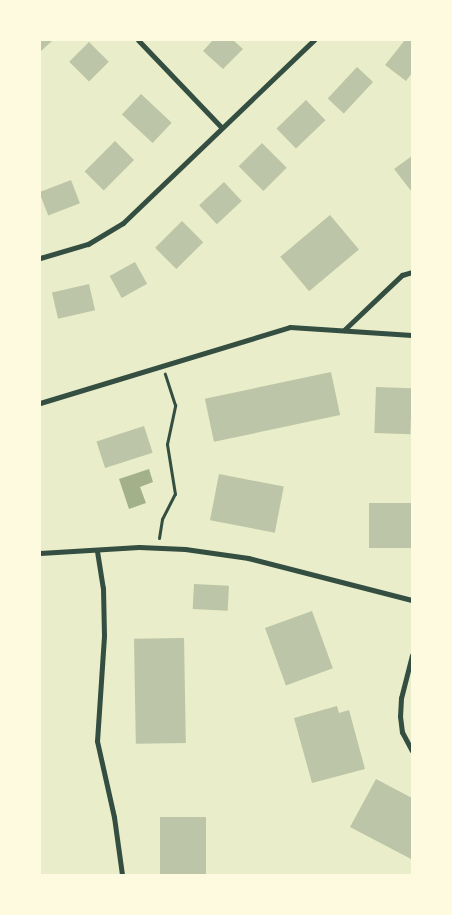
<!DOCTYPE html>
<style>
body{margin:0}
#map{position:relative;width:452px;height:915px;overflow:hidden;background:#e9edc9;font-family:Lato,sans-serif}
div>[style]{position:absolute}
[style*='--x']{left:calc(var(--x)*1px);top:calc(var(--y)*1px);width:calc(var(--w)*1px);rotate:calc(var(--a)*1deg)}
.water>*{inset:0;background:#a3b18a}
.building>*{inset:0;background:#bcc5a7;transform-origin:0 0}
.path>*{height:3px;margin:-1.5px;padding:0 1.5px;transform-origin:1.5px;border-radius:1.5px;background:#344e41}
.minor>*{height:5px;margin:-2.5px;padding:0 2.5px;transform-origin:2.5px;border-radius:2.5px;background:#344e41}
span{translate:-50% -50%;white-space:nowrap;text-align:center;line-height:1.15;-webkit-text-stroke:4px #fefae0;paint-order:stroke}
.frame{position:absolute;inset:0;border:41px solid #fefae0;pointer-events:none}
</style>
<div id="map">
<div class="water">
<div style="clip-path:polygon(149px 469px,153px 482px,140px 487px,146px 503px,129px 509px,119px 479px)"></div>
</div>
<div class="building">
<div style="clip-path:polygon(40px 40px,51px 40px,52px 41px,40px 52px)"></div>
<div style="clip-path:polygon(213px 40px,233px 40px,243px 49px,223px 69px,203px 51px)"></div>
<div style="clip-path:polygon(405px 40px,412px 40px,412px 73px,406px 81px,385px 65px)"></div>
<div style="left:89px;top:42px;width:28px;height:28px;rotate:45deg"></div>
<div style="left:357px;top:67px;width:22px;height:43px;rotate:43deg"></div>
<div style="left:141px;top:94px;width:42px;height:28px;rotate:43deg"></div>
<div style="left:306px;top:100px;width:28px;height:41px;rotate:46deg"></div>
<div style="left:115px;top:141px;width:27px;height:43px;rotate:45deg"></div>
<div style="left:262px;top:143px;width:35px;height:33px;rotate:45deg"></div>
<div style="clip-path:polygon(412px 156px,412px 192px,394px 169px)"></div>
<div style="left:71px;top:180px;width:25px;height:34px;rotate:69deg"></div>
<div style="left:224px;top:182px;width:26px;height:34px;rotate:47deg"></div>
<div style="left:330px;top:215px;width:45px;height:65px;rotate:50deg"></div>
<div style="left:182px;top:221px;width:30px;height:38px;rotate:45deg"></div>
<div style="left:135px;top:262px;width:25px;height:29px;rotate:61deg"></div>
<div style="left:89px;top:284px;width:27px;height:38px;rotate:77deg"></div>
<div style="left:331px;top:372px;width:44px;height:129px;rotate:78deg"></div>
<div style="left:376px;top:387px;width:36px;height:46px;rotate:2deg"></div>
<div style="left:144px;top:426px;width:28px;height:50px;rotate:72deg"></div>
<div style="left:219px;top:474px;width:66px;height:47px;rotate:11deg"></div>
<div style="left:412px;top:503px;width:45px;height:43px;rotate:90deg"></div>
<div style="left:194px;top:584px;width:35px;height:25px;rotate:3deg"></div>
<div style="left:312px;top:611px;width:61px;height:50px;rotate:70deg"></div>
<div style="left:184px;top:638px;width:105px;height:50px;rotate:89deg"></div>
<div style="clip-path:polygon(337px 706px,339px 713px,349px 710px,365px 769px,312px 783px,294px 718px)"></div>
<div style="clip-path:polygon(376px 779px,412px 798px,411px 859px,350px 827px)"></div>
<div style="left:206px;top:817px;width:58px;height:46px;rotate:90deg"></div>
</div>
<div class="path">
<div style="--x:159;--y:538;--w:19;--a:-81"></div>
<div style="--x:162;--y:519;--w:28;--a:-63"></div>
<div style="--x:175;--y:494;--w:51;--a:-99.1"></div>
<div style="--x:167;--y:444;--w:40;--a:-78"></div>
<div style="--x:175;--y:405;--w:33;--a:-108"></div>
</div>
<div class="minor">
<div style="--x:138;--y:40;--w:120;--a:46.3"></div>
<div style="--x:40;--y:258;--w:50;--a:-16.3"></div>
<div style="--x:88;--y:244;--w:41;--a:-31"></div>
<div style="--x:123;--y:223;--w:265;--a:-43.8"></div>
<div style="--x:344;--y:330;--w:80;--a:-43.5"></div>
<div style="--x:402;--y:275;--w:10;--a:-17"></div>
<div style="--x:40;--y:403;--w:261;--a:-16.9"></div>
<div style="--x:290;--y:327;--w:122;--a:3.8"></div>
<div style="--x:97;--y:551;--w:37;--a:81"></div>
<div style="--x:103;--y:588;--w:48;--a:88.8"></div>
<div style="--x:104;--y:636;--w:105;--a:93.8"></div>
<div style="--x:97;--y:741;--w:78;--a:77.4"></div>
<div style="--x:114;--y:817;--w:59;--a:82.1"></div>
<div style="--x:40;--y:553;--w:99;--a:-3.5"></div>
<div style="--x:139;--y:547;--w:46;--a:2.5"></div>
<div style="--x:185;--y:549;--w:64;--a:8.1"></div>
<div style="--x:248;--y:558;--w:169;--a:14.4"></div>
<div style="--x:412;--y:655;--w:44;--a:104.3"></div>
<div style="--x:401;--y:698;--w:18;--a:93"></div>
<div style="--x:400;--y:716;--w:16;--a:83"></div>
<div style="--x:402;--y:732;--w:21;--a:62"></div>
</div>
<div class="frame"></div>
</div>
